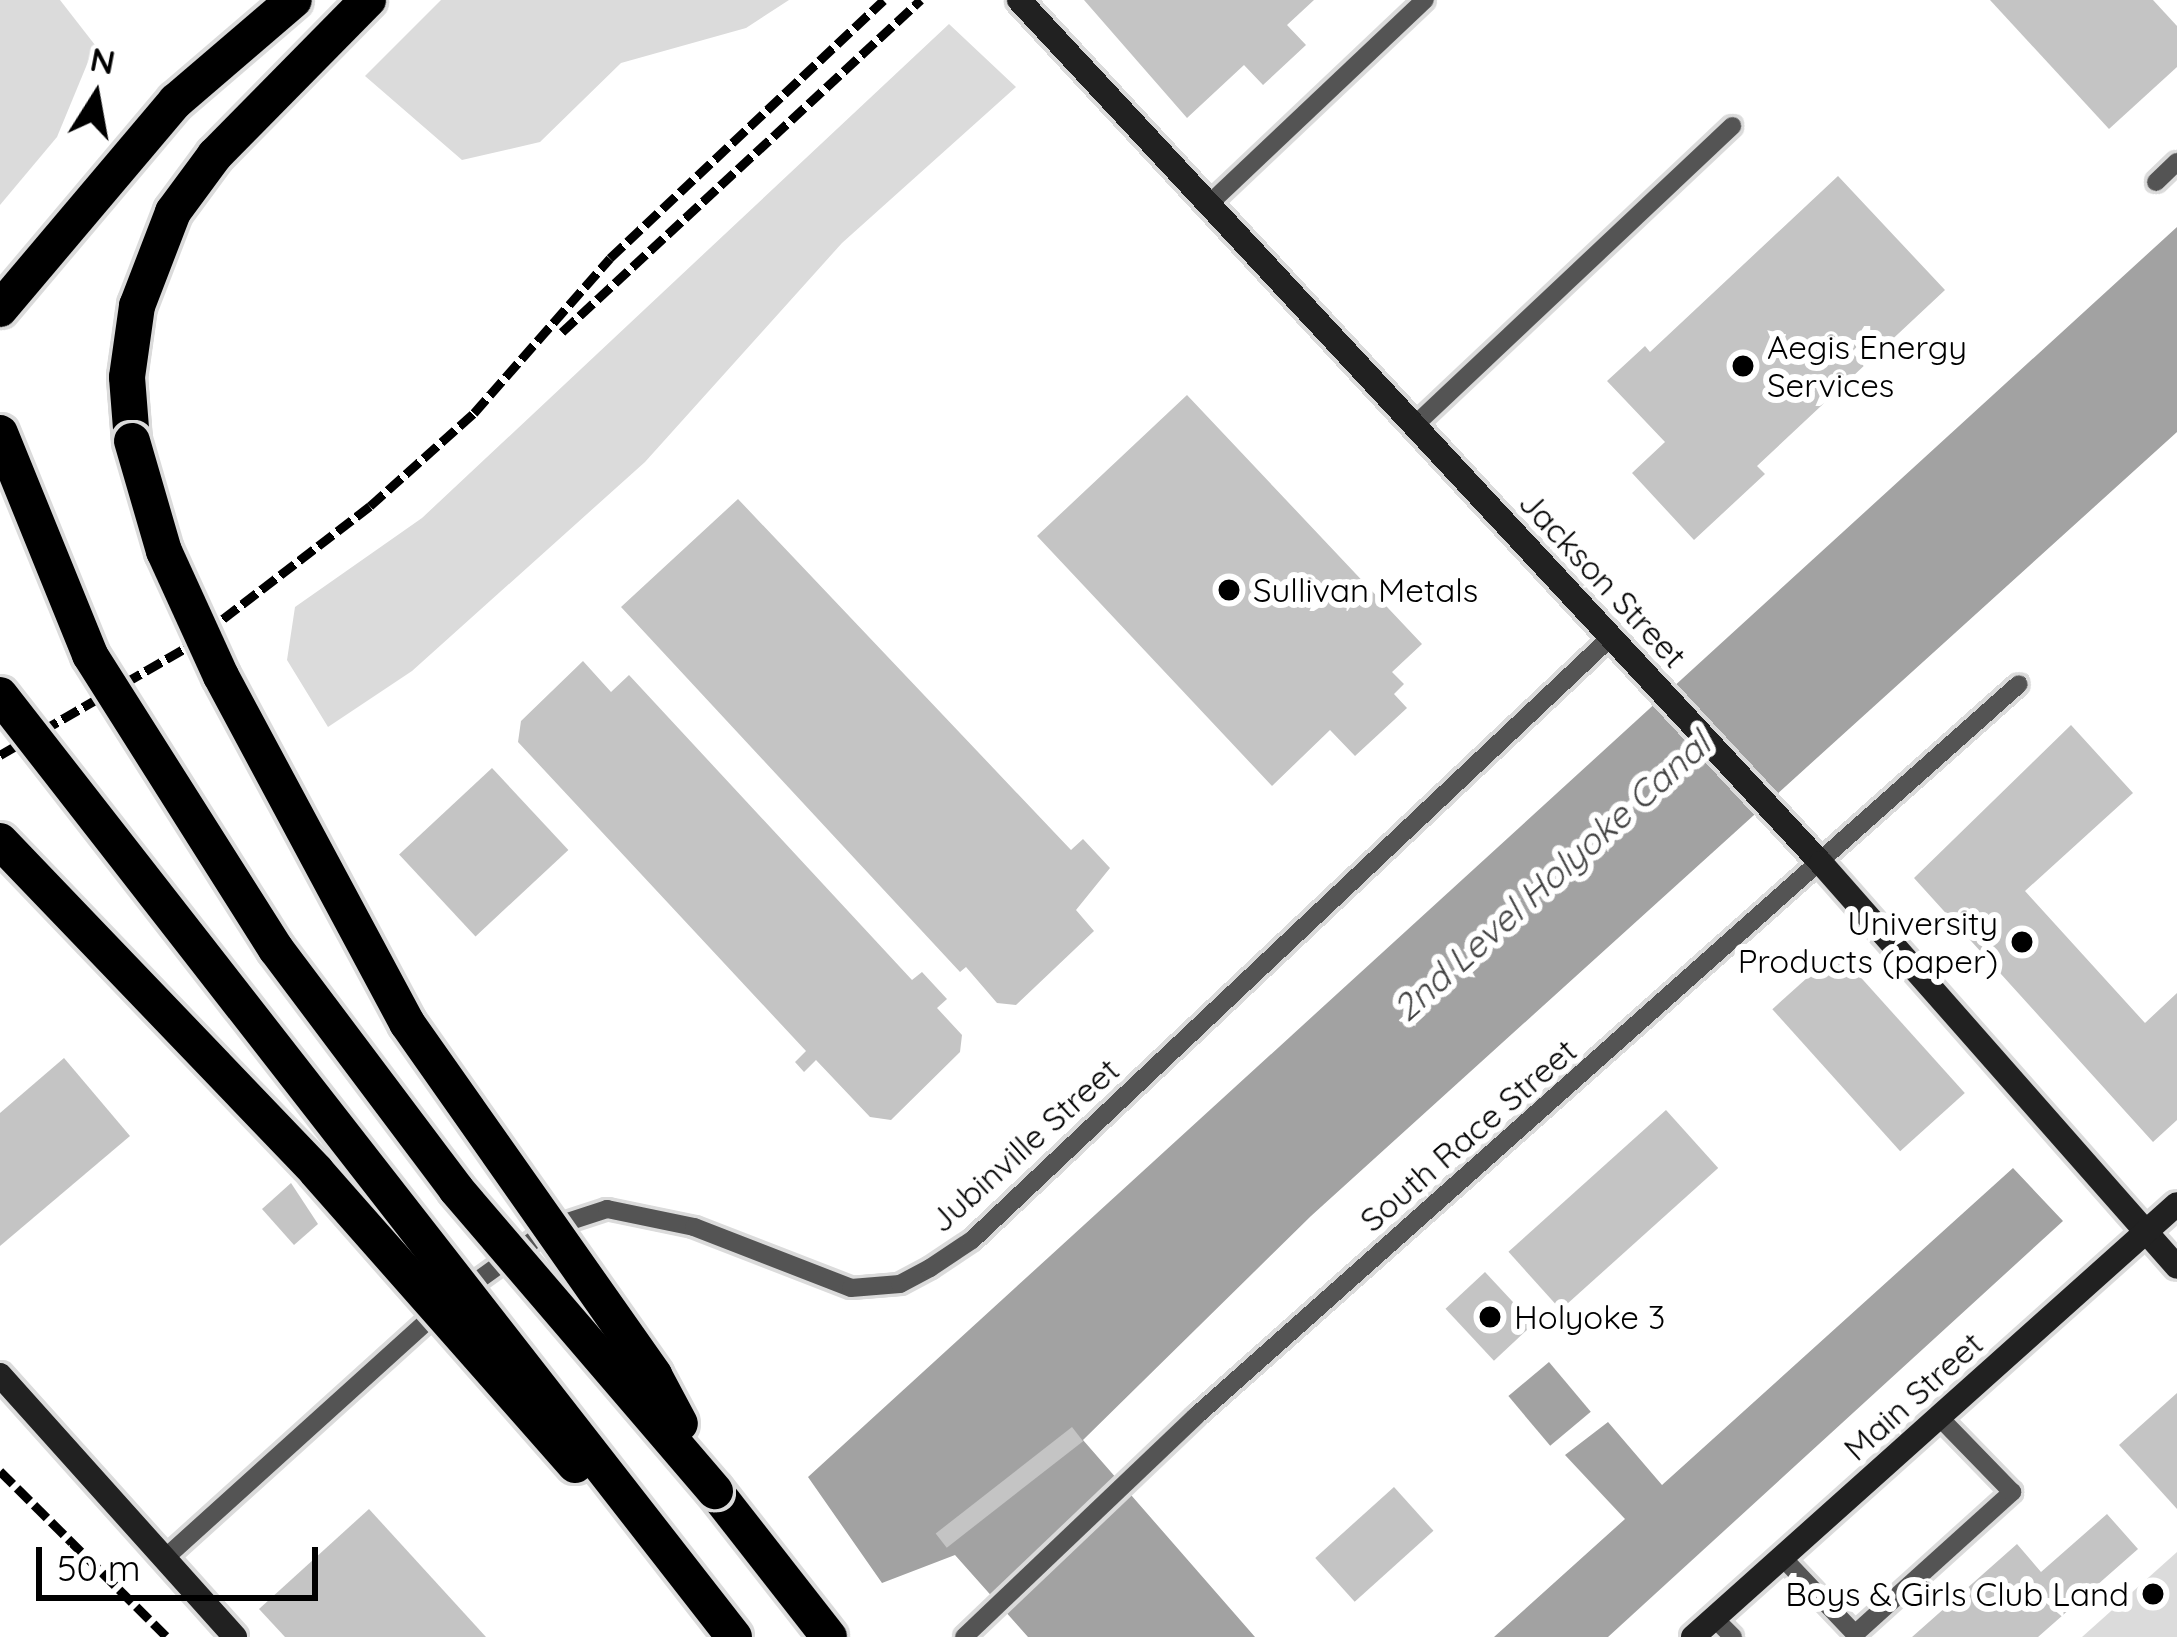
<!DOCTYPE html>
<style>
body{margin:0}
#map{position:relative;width:2177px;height:1637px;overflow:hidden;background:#fff;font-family:Quicksand,sans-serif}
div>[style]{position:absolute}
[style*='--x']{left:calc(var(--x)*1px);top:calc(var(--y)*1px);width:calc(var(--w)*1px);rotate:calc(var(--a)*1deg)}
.green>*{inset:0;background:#dbdbdb}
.water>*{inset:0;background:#a2a2a2;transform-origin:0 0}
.building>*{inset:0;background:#c4c4c4;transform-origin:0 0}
.roads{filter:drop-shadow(3px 0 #dbdbdb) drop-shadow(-3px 0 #dbdbdb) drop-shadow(0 3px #dbdbdb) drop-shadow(0 -3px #dbdbdb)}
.lane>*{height:18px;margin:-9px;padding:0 9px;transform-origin:9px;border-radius:9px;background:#545454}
.secondary>*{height:24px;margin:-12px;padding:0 12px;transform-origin:12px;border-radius:12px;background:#212121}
.highway>*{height:36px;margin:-18px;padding:0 18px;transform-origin:18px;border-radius:18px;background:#000}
.rail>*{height:9px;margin-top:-4.5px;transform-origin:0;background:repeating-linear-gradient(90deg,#000 0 18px,transparent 0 24px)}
.bridges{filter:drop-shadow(3px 0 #dbdbdb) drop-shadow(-3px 0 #dbdbdb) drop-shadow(0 3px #dbdbdb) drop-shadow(0 -3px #dbdbdb)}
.highway-bridge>*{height:36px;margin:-18px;padding:0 18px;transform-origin:18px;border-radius:18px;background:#000}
.dots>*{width:33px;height:33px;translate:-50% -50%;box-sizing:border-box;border:6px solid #fff;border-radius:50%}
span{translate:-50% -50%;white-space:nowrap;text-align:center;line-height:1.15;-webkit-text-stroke:12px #fff;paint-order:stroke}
.poi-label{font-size:33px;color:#000}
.left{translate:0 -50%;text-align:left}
.right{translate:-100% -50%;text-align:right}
.street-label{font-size:33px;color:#000}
.water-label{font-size:36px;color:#434343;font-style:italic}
.north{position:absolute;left:36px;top:36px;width:120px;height:120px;-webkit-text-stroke:9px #fff;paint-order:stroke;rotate:11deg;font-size:33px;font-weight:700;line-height:48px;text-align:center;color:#000}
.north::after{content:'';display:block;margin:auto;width:42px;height:54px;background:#000;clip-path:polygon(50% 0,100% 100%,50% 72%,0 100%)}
.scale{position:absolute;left:36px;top:1547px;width:282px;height:54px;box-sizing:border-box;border:6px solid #000;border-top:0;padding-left:15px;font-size:36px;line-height:42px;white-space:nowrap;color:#000;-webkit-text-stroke:9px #fff;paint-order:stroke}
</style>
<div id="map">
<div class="green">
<div style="clip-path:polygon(0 0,60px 0,95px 45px,57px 137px,0 205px)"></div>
<div style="clip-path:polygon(441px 0,789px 0,746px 28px,621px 63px,540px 142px,462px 160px,365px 76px)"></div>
<div style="clip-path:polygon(949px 24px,1016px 87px,842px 243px,645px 462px,412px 671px,328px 727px,287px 660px,295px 607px,422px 518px)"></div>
<div style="clip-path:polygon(2177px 1552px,2177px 1637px,2082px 1637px)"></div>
</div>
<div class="water">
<div style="clip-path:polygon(2177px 227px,2177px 432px,1311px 1216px,1083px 1440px,1255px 1637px,1028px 1637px,955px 1555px,882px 1583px,808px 1477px)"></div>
<div style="clip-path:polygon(2013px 1168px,2063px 1221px,1608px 1637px,1494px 1637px,1625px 1519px,1565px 1455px,1608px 1422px,1662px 1485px)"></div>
<div style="left:1549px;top:1362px;width:65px;height:53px;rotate:50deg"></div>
</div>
<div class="building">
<div style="clip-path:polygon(1084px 0,1314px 0,1287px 25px,1306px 45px,1263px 85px,1244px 65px,1187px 118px)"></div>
<div style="clip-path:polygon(1990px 0,2153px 0,2177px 26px,2177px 67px,2109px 129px)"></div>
<div style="clip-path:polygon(1838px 176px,1945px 290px,1757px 466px,1765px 474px,1694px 540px,1632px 473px,1665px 442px,1607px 381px,1645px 346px,1650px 352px)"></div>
<div style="clip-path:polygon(1187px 395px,1422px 644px,1392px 672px,1404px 684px,1394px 694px,1407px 708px,1355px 756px,1330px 730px,1272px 786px,1037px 536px)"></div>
<div style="clip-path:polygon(738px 499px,1071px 850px,1083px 839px,1110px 868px,1076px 910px,1094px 931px,1016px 1005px,997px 1003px,966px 967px,960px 972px,621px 607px)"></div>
<div style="clip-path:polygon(583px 661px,611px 692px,629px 675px,912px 980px,922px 972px,947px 999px,937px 1008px,962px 1035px,960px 1052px,891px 1120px,870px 1117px,816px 1060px,804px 1072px,795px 1062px,806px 1051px,518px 742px,521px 721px)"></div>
<div style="clip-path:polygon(2071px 725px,2133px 793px,2025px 891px,2145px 1023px,2177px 993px,2177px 1120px,2153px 1142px,1914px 878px)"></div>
<div style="left:492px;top:768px;width:112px;height:127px;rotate:47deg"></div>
<div style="left:1837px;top:951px;width:191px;height:87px;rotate:48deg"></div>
<div style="clip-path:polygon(64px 1058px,130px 1136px,0 1246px,0 1113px)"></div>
<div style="left:1666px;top:1110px;width:78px;height:212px;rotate:48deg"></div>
<div style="clip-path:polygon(291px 1183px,318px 1224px,294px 1245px,262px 1209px)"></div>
<div style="left:1485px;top:1272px;width:71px;height:54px;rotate:47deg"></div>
<div style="clip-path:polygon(2177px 1393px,2177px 1509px,2119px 1445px)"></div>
<div style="left:1072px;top:1427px;width:18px;height:173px;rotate:52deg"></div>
<div style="left:1394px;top:1487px;width:59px;height:106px;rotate:48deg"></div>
<div style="clip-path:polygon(369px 1509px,486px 1637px,285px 1637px,259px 1609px)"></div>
<div style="clip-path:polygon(2107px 1514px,2138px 1549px,2038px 1637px,1912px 1637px,2017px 1544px,2041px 1572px)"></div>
</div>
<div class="roads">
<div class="lane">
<div style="--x:2156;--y:182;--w:29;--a:-44"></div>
<div style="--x:1209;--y:204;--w:297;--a:-43.4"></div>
<div style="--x:1415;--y:425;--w:436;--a:-43.3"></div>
<div style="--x:463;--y:1291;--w:110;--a:-35.7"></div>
<div style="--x:552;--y:1227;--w:58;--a:-18.1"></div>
<div style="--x:607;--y:1209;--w:89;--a:11.7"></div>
<div style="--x:694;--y:1227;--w:168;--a:21.2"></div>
<div style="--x:851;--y:1288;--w:49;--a:-4.7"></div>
<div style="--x:900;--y:1284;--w:34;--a:-28"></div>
<div style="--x:930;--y:1268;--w:50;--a:-33.7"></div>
<div style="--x:972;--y:1240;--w:879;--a:-43.34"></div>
<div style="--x:1782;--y:1557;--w:106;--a:46.5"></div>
<div style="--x:1855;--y:1634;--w:212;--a:-42.1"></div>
<div style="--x:2012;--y:1492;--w:105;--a:-134.2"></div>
<div style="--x:164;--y:1559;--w:373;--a:-42.1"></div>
<div style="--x:1714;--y:1618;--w:27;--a:45"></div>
<div style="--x:964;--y:1637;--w:320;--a:-43.6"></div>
<div style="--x:1196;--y:1416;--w:1101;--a:-41.65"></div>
</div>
<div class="secondary">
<div style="--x:1019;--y:0;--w:1178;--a:47.1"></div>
<div style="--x:1821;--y:863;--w:538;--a:48.61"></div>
<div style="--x:0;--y:1375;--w:352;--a:48.1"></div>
<div style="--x:1693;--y:1637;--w:649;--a:-41.82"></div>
</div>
<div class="highway">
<div style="--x:0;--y:309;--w:272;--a:-49.8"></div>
<div style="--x:176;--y:101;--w:155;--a:-40.6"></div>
<div style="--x:132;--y:441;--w:64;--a:-94.5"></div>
<div style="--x:127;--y:377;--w:72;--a:-82"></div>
<div style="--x:137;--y:306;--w:101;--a:-69"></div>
<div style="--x:173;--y:212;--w:71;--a:-53.6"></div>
<div style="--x:215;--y:155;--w:218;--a:-45.4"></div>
<div style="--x:715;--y:1491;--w:185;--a:52"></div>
</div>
</div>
<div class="rail">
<div style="--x:562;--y:332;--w:489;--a:-42.8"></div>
<div style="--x:0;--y:755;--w:214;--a:-30"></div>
<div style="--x:185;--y:648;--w:233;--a:-37.5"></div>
<div style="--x:370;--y:506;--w:140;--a:-41.8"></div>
<div style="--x:474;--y:413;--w:206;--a:-48.7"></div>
<div style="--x:610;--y:258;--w:376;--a:-43.3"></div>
<div style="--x:0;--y:1471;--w:235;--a:44.8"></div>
</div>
<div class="bridges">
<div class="highway-bridge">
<div style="--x:0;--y:433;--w:240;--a:67.9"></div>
<div style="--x:90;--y:655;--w:348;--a:57.7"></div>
<div style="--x:276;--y:949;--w:300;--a:53.1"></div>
<div style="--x:456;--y:1189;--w:398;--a:49.4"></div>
<div style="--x:132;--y:441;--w:115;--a:73.8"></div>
<div style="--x:164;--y:551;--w:137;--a:65.5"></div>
<div style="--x:221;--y:676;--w:394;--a:61.8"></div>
<div style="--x:407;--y:1023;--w:430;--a:54.9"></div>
<div style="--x:654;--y:1375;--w:55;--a:62"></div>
<div style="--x:0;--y:695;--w:1194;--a:52.07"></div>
<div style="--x:0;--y:841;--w:457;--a:46.2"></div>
<div style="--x:316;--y:1171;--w:392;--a:48.6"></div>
</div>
</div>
<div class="dots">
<div style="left:1743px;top:366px;background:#000"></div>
<div style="left:1229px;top:590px;background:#000"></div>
<div style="left:2022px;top:942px;background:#000"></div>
<div style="left:1490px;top:1317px;background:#000"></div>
<div style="left:2153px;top:1594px;background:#000"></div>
</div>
<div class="poi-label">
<span class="left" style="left:1767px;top:366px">Aegis Energy<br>Services</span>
<span class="left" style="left:1253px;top:590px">Sullivan Metals</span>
<span class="right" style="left:1998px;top:942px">University<br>Products (paper)</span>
<span class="left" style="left:1514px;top:1317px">Holyoke 3</span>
<span class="right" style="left:2129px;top:1594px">Boys &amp; Girls Club Land</span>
</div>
<div class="street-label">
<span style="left:1603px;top:579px;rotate:47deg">Jackson Street</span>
<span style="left:1468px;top:1135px;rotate:-41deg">South Race Street</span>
<span style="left:1024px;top:1145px;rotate:-42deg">Jubinville Street</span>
<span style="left:1913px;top:1396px;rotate:-42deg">Main Street</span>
</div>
<div class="water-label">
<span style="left:1551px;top:876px;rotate:-42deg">2nd Level Holyoke Canal</span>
</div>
<div class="north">N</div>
<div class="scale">50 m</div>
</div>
